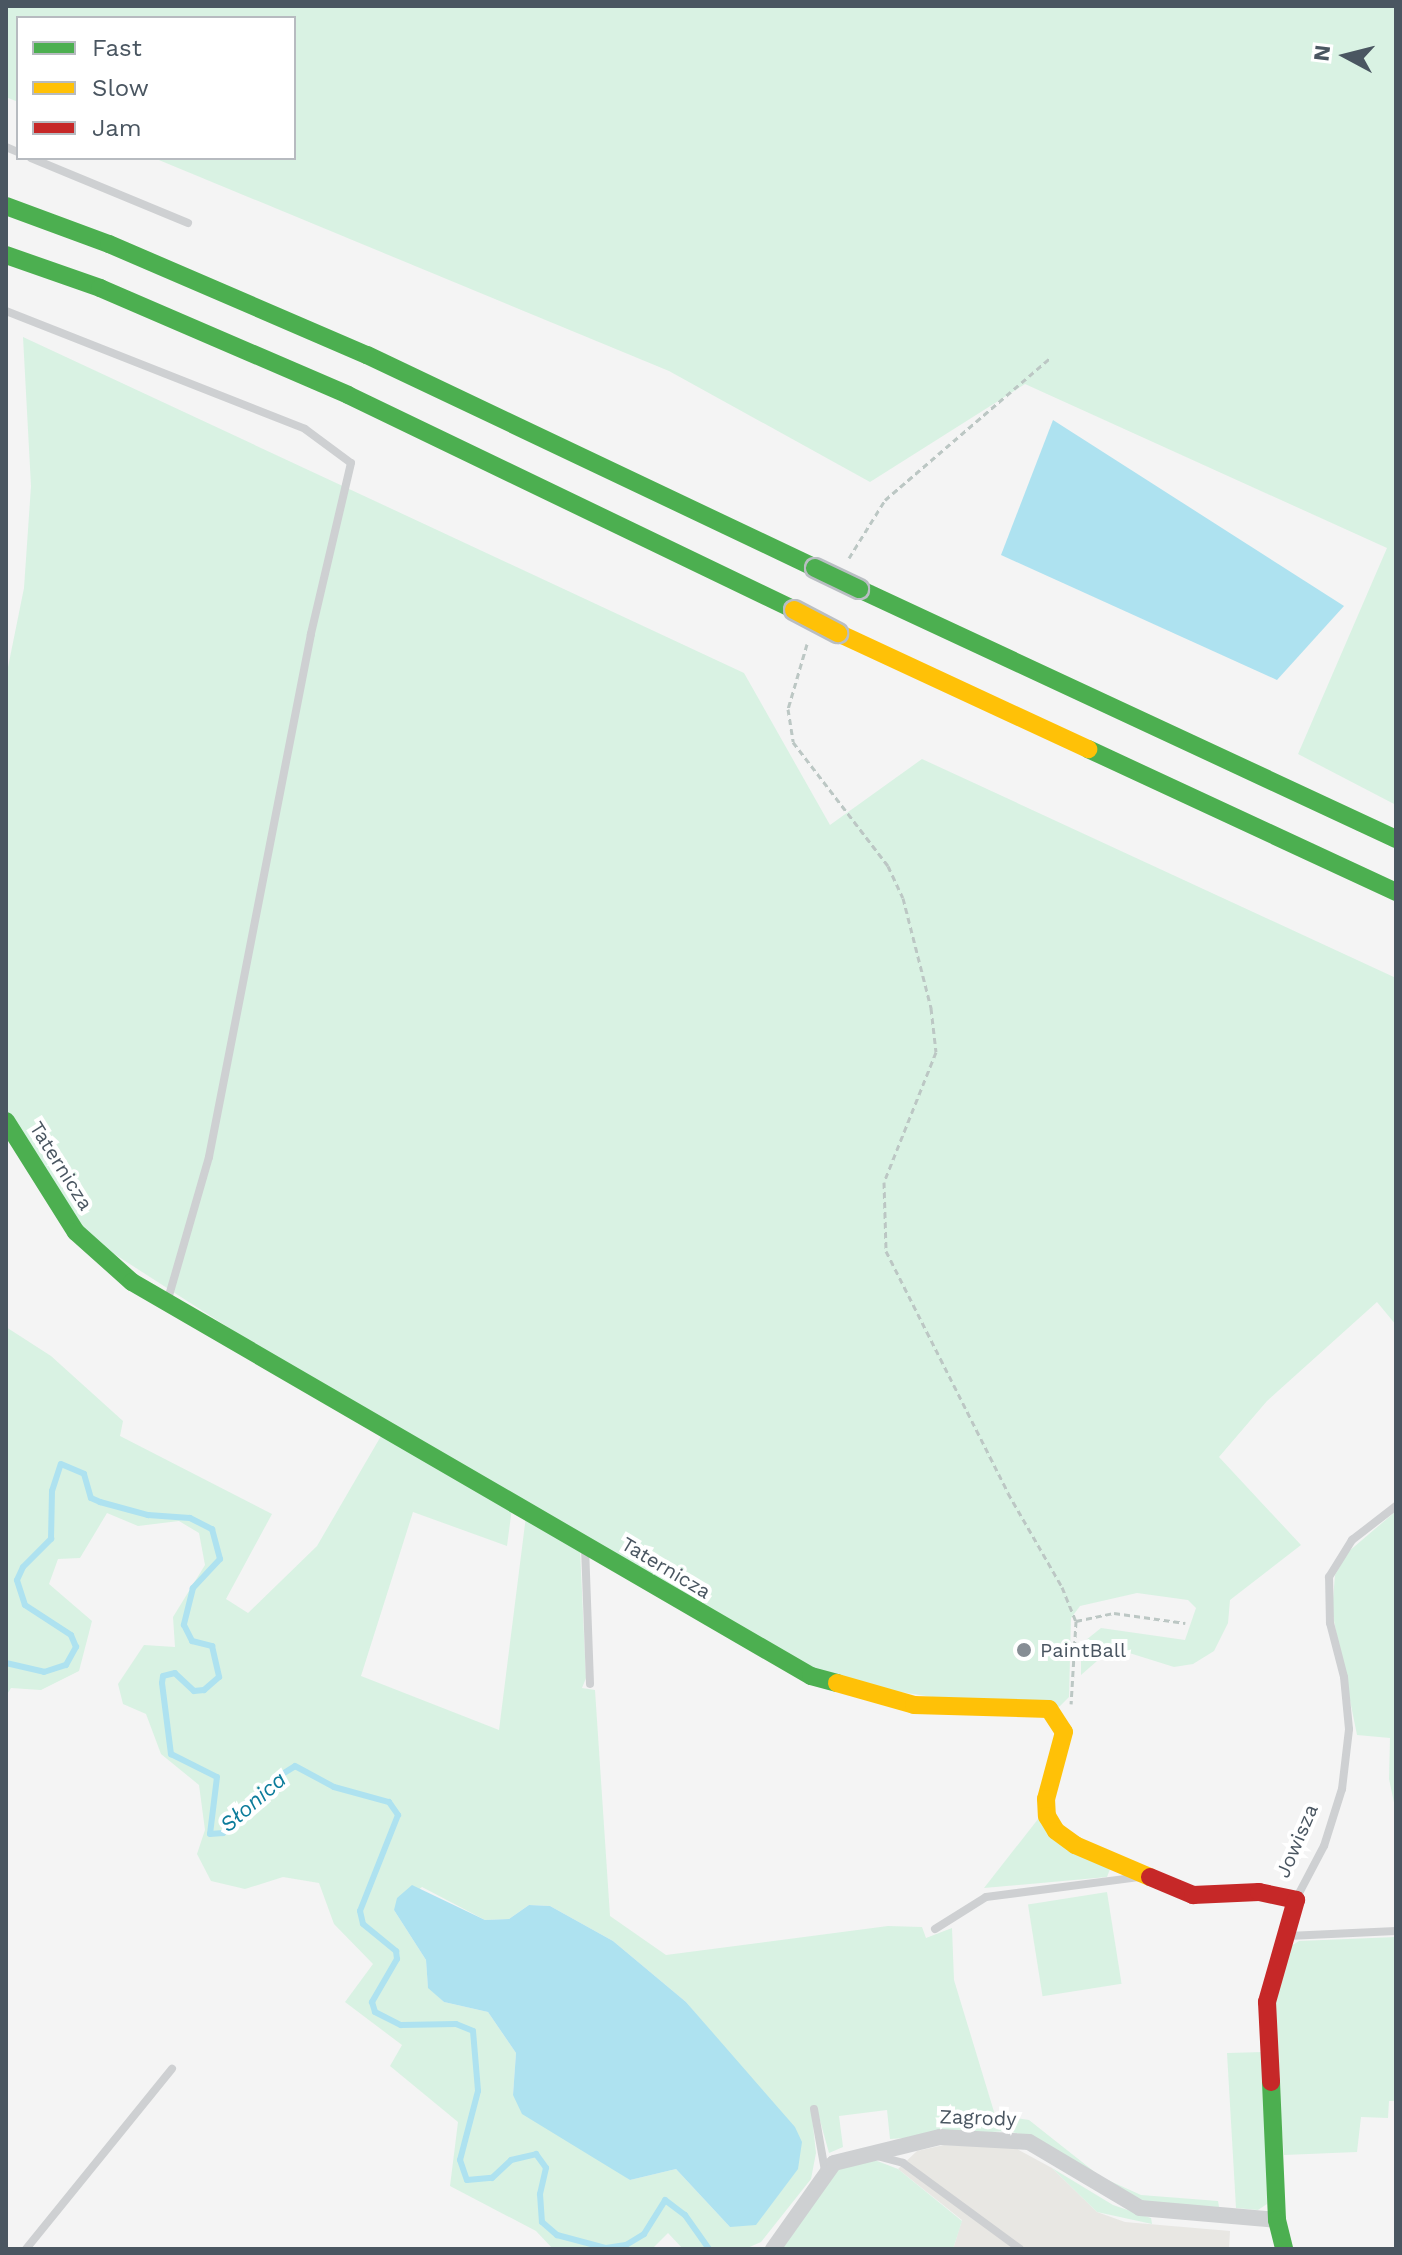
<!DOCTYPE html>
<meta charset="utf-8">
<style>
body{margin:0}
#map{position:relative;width:1402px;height:2255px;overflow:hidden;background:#f4f4f4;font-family:"Work Sans",sans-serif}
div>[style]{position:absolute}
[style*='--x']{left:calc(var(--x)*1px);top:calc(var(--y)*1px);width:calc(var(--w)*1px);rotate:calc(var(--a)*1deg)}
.commercial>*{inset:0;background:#e8e7e3}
.green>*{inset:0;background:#d9f2e3;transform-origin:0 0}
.water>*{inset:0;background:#aee2f0}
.stream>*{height:6px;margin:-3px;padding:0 3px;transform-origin:3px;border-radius:3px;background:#aee2f0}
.path>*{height:3px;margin-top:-1.5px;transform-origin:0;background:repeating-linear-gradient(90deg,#bcc7c4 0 6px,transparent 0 10px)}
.lane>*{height:8px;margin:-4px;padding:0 4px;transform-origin:4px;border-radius:4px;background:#ced0d2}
.street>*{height:16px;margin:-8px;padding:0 8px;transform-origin:8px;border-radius:8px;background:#ced0d2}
.fast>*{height:18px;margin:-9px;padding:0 9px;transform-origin:9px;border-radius:9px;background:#4caf50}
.slow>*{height:18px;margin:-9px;padding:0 9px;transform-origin:9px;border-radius:9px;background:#ffc107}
.jam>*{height:18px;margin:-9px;padding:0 9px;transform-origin:9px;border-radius:9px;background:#c62828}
.bridges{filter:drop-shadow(2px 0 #b9bec3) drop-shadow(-2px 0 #b9bec3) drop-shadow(0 2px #b9bec3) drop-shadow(0 -2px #b9bec3)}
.fast-bridge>*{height:18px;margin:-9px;padding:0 9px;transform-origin:9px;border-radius:9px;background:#4caf50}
.slow-bridge>*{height:18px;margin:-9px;padding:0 9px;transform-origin:9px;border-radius:9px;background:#ffc107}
.dots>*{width:22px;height:22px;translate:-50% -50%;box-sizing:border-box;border:4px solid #fff;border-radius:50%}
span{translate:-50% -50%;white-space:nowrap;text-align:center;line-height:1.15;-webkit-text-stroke:8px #fff;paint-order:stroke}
.street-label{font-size:20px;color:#4a5661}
.poi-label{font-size:20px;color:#4a5661}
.left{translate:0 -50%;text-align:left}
.water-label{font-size:22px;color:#0c7c9b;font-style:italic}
.frame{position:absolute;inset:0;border:8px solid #4a5661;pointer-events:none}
.legend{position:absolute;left:16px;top:16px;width:280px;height:144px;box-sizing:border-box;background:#fff;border:2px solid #b7bbc0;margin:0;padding:10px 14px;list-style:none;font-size:24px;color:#4a5661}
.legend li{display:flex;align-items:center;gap:16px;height:40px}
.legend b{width:40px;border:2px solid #b7bbc0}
.north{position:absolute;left:1306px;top:16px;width:80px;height:80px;-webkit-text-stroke:6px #fff;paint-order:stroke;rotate:277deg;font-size:22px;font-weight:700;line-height:32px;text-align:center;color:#4a5661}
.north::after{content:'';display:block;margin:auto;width:28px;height:36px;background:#4a5661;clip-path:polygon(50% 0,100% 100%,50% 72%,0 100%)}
</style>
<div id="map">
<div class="commercial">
<div style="clip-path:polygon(944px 2145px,1013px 2147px,1052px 2168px,1097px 2212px,1125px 2222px,1230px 2231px,1229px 2249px,953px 2249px,962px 2220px,898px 2169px,917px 2151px)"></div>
</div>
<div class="green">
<div style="clip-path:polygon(6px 6px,1396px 6px,1396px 805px,1298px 754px,1387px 548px,1025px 384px,870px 482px,669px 371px,154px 158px,294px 158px,294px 18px,18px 18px,18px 102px,6px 97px)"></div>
<div style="clip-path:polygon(23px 337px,744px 673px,830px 825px,922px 759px,1396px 978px,1396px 1325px,1377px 1302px,1267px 1401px,1219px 1457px,1301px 1545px,1230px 1600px,1228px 1623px,1214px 1651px,1193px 1664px,1174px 1667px,1123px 1651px,1105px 1654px,1081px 1675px,1081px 1644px,1101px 1628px,1185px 1640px,1196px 1608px,1188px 1600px,1137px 1593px,1080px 1606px,1071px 1618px,1069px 1697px,1058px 1708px,977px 1704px,837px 1682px,333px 1395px,77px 1230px,6px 1115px,6px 677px,24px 588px,31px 486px)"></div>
<div style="clip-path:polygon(evenodd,6px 1327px,51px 1356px,123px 1421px,120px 1436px,272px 1514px,226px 1599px,248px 1613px,317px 1546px,381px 1436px,512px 1508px,507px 1546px,413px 1512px,361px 1676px,499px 1730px,526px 1516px,580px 1549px,586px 1678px,582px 1688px,595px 1690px,610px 1916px,666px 1955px,888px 1926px,922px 1927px,926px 1938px,952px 1928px,954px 1980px,995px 2115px,1029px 2120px,1101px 2177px,1141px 2195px,1218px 2201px,1219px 2207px,1147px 2204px,1029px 2136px,1007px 2131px,890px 2139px,887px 2110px,839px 2116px,843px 2147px,829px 2153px,816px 2106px,811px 2107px,816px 2153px,811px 2179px,761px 2242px,745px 2249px,683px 2249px,668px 2233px,652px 2249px,553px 2249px,536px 2231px,450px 2186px,458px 2122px,390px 2066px,402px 2045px,345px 2002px,373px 1964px,334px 1924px,319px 1883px,283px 1877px,245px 1889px,211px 1881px,197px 1854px,205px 1830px,199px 1785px,161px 1754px,146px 1714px,123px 1704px,118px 1684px,144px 1645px,175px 1647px,173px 1617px,205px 1565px,199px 1533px,179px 1521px,138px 1526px,107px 1513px,80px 1558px,58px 1559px,49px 1584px,92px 1621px,79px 1671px,41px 1690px,11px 1688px,6px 1696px,6px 1327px,422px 1887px,485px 1920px,509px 1919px,529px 1905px,550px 1906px,613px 1941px,686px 2002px,755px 2084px,730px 2227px,676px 2169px,630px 2180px,513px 2095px,516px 2053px,488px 2012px,444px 2002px,428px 1987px,426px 1960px,394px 1910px,422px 1887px)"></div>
<div style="clip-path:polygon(1396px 1511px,1396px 1812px,1389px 1779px,1390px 1738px,1357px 1735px,1332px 1611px,1335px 1575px,1348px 1552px)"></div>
<div style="clip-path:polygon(1042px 1814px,1110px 1869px,1107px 1877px,984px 1888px)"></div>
<div style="left:1107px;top:1892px;width:93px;height:80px;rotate:81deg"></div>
<div style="clip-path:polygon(1396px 1937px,1396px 2101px,1389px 2101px,1388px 2118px,1361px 2117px,1357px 2152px,1284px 2155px,1272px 2013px,1288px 1948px,1299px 1941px)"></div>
<div style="clip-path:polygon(1264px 2052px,1267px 2204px,1258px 2210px,1236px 2208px,1227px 2053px)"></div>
<div style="clip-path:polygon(872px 2159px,898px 2169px,962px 2221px,953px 2249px,779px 2249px,837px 2169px)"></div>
<div style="clip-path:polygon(1052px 2168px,1113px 2205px,1151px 2218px,1152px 2224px,1097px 2212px)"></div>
</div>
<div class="water">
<div style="clip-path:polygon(1053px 420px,1344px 606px,1277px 680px,1001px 555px)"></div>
<div style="clip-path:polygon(412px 1885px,485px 1920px,509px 1919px,529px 1905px,550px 1906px,613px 1941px,686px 2002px,795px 2127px,802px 2142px,798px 2169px,756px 2225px,730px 2227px,676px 2169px,630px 2180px,522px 2114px,513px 2095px,516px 2053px,488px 2012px,444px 2002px,428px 1988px,426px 1960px,394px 1910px,397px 1898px)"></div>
</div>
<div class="stream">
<div style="--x:6;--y:1663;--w:39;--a:13"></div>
<div style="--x:44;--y:1672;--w:23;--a:-18"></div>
<div style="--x:66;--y:1665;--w:21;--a:-61"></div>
<div style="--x:76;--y:1647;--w:13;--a:-113"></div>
<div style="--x:71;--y:1635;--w:55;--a:-146.9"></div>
<div style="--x:25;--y:1605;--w:26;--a:-108"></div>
<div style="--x:17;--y:1580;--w:14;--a:-65"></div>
<div style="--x:23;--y:1567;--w:40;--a:-45"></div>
<div style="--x:51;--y:1539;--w:48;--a:-88.8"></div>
<div style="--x:52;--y:1491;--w:28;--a:-72"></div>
<div style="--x:61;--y:1464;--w:25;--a:23"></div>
<div style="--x:84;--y:1474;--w:25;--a:74"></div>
<div style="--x:91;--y:1498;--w:10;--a:24"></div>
<div style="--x:100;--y:1502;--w:50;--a:15.2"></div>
<div style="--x:148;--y:1515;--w:42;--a:4.1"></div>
<div style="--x:190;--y:1518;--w:25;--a:27"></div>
<div style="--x:212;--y:1529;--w:31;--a:75"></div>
<div style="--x:220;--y:1559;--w:40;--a:133"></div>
<div style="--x:193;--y:1588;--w:38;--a:104"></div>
<div style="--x:184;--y:1625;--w:18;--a:63"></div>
<div style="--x:192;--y:1641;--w:21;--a:14"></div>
<div style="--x:212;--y:1646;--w:32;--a:77"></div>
<div style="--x:219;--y:1677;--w:20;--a:139"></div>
<div style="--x:204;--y:1690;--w:10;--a:174"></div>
<div style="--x:194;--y:1691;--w:26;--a:-137"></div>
<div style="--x:175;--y:1673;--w:12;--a:166"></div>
<div style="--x:163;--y:1676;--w:7;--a:98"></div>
<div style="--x:162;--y:1683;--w:72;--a:82.8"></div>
<div style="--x:171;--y:1754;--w:51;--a:26.6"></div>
<div style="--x:217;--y:1777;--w:57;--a:97"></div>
<div style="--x:210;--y:1834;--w:13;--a:-4"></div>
<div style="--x:223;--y:1833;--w:76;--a:-46.1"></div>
<div style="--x:276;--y:1778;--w:22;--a:-32"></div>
<div style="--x:295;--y:1766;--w:44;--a:28.3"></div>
<div style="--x:334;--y:1787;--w:57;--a:15.3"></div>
<div style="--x:389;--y:1802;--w:16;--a:55"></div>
<div style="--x:398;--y:1815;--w:103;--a:111.6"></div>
<div style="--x:360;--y:1911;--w:13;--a:77"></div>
<div style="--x:363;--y:1924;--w:43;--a:39.3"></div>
<div style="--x:396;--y:1951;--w:8;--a:83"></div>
<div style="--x:397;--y:1959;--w:50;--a:120.2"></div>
<div style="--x:372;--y:2002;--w:10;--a:73"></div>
<div style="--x:375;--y:2012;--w:29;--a:27"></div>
<div style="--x:401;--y:2025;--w:55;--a:-1"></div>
<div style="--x:456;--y:2024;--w:18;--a:22"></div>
<div style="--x:473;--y:2031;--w:60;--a:85.2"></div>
<div style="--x:478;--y:2091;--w:71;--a:104.6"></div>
<div style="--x:460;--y:2160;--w:21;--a:71"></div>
<div style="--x:467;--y:2180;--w:25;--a:-5"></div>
<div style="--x:492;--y:2178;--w:26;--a:-43"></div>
<div style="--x:511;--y:2160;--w:26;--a:-13"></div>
<div style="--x:536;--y:2154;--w:17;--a:54"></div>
<div style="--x:546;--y:2168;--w:27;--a:103"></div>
<div style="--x:540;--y:2194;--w:28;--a:86"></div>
<div style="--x:542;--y:2222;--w:20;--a:41"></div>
<div style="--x:557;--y:2235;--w:51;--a:14.9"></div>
<div style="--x:606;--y:2248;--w:20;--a:-9"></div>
<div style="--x:626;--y:2245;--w:21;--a:-31"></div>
<div style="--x:644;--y:2234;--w:40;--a:-58"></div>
<div style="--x:665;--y:2200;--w:25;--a:37"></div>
<div style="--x:685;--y:2215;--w:42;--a:54.8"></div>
</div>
<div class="path">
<div style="--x:849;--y:558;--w:68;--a:-58.2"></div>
<div style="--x:885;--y:500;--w:219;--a:-40.7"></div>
<div style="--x:807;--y:644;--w:68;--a:106.3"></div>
<div style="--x:788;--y:709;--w:33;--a:81"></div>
<div style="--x:793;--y:742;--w:156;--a:52.5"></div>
<div style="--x:888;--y:866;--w:35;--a:65"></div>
<div style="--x:903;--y:898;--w:114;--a:75.7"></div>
<div style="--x:931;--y:1008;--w:44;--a:83.5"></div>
<div style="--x:936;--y:1052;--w:140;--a:111.8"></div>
<div style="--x:884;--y:1182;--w:69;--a:88.3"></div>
<div style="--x:886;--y:1251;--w:271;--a:63.2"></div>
<div style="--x:1008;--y:1493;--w:108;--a:60.1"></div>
<div style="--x:1062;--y:1587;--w:37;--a:68"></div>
<div style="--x:1076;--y:1621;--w:83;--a:93.4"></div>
<div style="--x:1076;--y:1621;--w:39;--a:-12"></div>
<div style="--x:1114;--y:1613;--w:72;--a:8"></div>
</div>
<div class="lane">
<div style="--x:6;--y:147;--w:13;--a:23"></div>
<div style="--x:31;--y:158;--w:170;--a:22.5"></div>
<div style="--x:6;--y:311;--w:321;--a:21.5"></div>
<div style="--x:305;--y:429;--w:57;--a:36.5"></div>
<div style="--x:351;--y:463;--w:176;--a:103.2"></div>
<div style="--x:311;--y:634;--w:533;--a:101.04"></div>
<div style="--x:209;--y:1157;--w:148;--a:106.1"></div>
<div style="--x:585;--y:1547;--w:137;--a:87.9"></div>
<div style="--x:1296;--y:1899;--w:60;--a:-62.2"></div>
<div style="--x:1324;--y:1846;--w:60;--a:-72.5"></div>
<div style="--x:1342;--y:1789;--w:60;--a:-83.3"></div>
<div style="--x:1349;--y:1729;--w:52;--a:-95.5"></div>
<div style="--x:1344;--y:1677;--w:56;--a:-104.5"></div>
<div style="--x:1330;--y:1623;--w:46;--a:-91.2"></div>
<div style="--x:1329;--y:1577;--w:44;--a:-58.1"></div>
<div style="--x:1352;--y:1540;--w:56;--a:-37.7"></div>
<div style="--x:935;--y:1929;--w:60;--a:-32.1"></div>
<div style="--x:986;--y:1897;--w:156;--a:-7.4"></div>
<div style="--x:1288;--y:1936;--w:108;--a:-2.7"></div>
<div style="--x:814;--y:2109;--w:63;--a:79.9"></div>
<div style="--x:877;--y:2156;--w:27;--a:15"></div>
<div style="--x:903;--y:2163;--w:145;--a:36.3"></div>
<div style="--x:26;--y:2249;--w:232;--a:-51"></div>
</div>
<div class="street">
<div style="--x:773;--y:2249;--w:105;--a:-54.7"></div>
<div style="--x:834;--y:2163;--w:109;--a:-13.8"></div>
<div style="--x:940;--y:2137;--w:89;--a:3.2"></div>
<div style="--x:1029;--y:2142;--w:129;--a:30.7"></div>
<div style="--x:1140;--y:2208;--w:138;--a:5"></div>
</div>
<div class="fast">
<div style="--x:6;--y:206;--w:110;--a:20.3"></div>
<div style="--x:109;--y:244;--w:281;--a:23.3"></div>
<div style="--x:367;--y:355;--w:496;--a:25.4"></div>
<div style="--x:6;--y:255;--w:100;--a:19.3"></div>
<div style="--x:100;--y:288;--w:270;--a:23.3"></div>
<div style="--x:348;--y:395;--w:495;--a:25.7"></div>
<div style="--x:859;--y:589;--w:592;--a:24.96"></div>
<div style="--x:1088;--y:749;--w:340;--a:24.9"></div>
<div style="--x:6;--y:1121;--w:131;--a:57.8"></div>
<div style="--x:76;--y:1232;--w:75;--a:41.8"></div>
<div style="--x:132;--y:1282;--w:785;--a:30.13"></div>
<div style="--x:811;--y:1676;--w:27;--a:15"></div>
<div style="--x:1271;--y:2082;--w:138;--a:87.5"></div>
<div style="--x:1277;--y:2220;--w:30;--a:76"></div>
</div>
<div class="slow">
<div style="--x:838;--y:633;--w:276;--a:24.9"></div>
<div style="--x:837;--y:1683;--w:80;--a:15.9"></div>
<div style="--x:914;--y:1705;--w:135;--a:1.7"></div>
<div style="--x:1049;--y:1709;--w:27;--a:57"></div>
<div style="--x:1064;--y:1732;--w:69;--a:105"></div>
<div style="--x:1046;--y:1799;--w:17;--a:87"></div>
<div style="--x:1047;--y:1816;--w:17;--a:59"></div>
<div style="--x:1056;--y:1831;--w:24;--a:36"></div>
<div style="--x:1075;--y:1845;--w:82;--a:23.1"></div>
</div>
<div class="jam">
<div style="--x:1150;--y:1877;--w:47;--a:22.7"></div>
<div style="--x:1193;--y:1895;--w:66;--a:-2.6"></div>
<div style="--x:1259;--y:1892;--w:38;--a:12"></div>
<div style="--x:1296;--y:1900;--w:106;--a:105.9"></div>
<div style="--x:1267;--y:2002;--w:80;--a:87.1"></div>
</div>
<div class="bridges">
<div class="fast-bridge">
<div style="--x:815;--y:568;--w:49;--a:25.5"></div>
</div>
<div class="slow-bridge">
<div style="--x:794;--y:610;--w:50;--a:27.6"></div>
</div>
</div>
<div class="dots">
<div style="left:1024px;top:1650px;background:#868d94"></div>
</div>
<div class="street-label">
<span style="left:61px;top:1166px;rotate:58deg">Taternicza</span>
<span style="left:666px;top:1568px;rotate:31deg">Taternicza</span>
<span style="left:1297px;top:1841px;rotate:-67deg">Jowisza</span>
<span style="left:978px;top:2118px;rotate:2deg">Zagrody</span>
</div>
<div class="poi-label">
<span class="left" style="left:1040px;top:1650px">PaintBall</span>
</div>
<div class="water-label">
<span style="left:253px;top:1802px;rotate:-41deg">Słonica</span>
</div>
<div class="frame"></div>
<ul class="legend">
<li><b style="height:10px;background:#4caf50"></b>Fast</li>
<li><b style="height:10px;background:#ffc107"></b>Slow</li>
<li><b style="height:10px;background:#c62828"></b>Jam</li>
</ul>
<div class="north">N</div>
</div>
